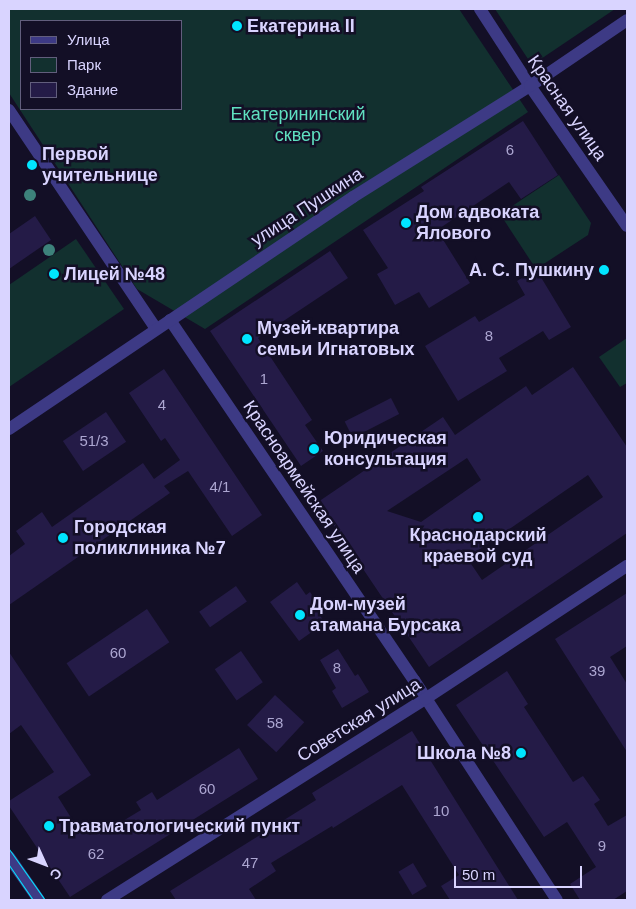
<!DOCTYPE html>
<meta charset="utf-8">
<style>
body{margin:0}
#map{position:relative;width:636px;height:909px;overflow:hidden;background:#130f26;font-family:Helvetica,sans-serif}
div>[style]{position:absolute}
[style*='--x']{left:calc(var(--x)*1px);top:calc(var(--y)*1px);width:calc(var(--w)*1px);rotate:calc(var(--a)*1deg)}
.green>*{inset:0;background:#12302f}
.building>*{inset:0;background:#241b47;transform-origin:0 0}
.minor>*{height:12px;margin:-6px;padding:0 6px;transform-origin:6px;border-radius:6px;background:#3d3a85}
.tram>*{height:1px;margin:-0.5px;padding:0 0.5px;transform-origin:0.5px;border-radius:0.5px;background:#00e5ff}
.trees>*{width:12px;height:12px;margin:-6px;border-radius:50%;background:#3d827b}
.dots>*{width:14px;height:14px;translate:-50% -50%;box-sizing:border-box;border:2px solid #130f26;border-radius:50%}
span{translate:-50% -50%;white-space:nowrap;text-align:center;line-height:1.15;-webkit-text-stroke:5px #130f26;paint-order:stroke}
.number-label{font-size:15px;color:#aca6d1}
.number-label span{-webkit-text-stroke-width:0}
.poi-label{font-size:18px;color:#d9d4ff;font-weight:700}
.left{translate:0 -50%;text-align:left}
.right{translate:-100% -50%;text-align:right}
.street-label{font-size:18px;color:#d9d4ff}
.park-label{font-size:18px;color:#5fe0c0}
.frame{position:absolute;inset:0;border:10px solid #d9d4ff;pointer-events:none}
.legend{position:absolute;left:20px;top:20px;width:162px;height:90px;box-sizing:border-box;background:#130f26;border:1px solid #625e7d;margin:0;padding:6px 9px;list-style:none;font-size:15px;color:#d9d4ff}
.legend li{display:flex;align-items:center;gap:10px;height:25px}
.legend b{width:25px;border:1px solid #625e7d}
.north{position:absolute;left:20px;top:839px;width:50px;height:50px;-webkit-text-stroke:4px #130f26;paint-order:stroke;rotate:133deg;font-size:14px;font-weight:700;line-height:20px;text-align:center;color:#d9d4ff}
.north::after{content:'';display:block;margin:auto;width:18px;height:22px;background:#d9d4ff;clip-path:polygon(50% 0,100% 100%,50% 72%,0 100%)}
.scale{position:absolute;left:454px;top:866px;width:128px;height:22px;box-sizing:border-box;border:2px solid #d9d4ff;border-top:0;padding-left:6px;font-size:15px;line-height:18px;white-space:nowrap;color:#d9d4ff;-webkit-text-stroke:4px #130f26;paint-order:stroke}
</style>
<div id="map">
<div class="green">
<div style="clip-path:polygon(evenodd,9px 9px,459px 9px,528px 112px,205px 329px,137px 289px,9px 93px,9px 9px,21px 21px,181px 21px,181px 109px,21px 109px,21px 21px)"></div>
<div style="clip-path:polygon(495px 9px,615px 9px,532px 65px)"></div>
<div style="clip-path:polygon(559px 175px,591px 223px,588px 235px,536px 269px,500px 214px)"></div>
<div style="clip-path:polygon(76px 239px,124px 309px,9px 387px,9px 285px)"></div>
<div style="clip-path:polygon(627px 338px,627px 383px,620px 387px,599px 357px)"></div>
</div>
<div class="building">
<div style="clip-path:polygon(523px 121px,558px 175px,521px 199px,509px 182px,437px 230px,470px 283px,429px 308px,419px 292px,395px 305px,377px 274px,388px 268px,363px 230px,424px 191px,421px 187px)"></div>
<div style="clip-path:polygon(35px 216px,51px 240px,9px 269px,9px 234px)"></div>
<div style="clip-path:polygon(330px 251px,348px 278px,258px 338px,312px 420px,305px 425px,323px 451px,301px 466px,210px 331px)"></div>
<div style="clip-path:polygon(536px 269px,571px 327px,549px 340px,543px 331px,499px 358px,507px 371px,458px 401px,425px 346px,475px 316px,479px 322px,525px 295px,517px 281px)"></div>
<div style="clip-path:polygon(evenodd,573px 367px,627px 447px,627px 533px,429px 667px,318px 502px,443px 417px,455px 435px,526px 386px,532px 395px,573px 367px,467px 458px,481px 480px,421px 522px,387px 511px,467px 458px,573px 367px,588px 475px,603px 497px,482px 580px,467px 558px,588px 475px)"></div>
<div style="clip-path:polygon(164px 369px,262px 515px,232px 536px,188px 471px,164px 486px,170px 493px,9px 605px,9px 556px,25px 544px,16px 531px,42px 512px,52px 527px,143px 463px,154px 479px,180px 460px,165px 438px,161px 441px,129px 393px)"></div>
<div style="left:391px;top:398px;width:18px;height:52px;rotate:63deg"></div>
<div style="left:106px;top:412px;width:36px;height:52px;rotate:56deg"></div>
<div style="clip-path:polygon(297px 582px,306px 595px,310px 592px,321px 608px,317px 611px,323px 620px,314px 627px,316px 629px,299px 641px,270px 602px)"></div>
<div style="left:236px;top:586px;width:19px;height:45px;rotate:55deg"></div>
<div style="clip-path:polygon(627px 593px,627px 646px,610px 657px,627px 684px,627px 752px,555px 639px)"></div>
<div style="left:147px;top:609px;width:40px;height:97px;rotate:56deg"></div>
<div style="clip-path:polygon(338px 649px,355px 676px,358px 674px,369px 692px,342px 708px,332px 691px,336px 688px,320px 660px)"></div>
<div style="left:241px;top:651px;width:38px;height:32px;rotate:55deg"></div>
<div style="clip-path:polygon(9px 652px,91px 775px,58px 797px,80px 832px,96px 823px,103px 833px,141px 810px,136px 802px,152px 792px,157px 800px,239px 748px,258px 779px,70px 897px,9px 806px,9px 801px,54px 772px,21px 725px,9px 734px)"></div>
<div style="clip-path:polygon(507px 671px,528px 704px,524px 707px,573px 782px,583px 776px,600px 800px,594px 804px,608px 826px,627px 815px,627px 891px,613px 900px,580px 900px,570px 884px,596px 867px,567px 822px,544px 837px,456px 705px)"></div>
<div style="left:275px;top:695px;width:40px;height:41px;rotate:43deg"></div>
<div style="clip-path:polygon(412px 731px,518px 900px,450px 900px,441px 886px,459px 875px,402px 785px,333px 828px,332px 826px,271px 863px,276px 871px,249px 889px,256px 900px,176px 900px,170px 891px,316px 800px,312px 793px)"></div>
<div style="left:413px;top:863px;width:27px;height:17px;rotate:59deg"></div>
</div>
<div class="minor">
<div style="--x:480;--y:9;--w:92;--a:57"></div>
<div style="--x:530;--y:86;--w:170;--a:55.3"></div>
<div style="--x:9;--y:110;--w:264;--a:56.1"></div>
<div style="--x:170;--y:320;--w:435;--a:55.9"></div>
<div style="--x:414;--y:680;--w:262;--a:57"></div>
<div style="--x:9;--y:429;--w:415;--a:-34"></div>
<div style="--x:353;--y:197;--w:209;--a:-32.1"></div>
<div style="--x:530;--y:86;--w:117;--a:-34.2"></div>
<div style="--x:9;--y:857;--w:52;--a:55.1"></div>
<div style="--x:107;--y:900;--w:376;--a:-32.3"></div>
<div style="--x:425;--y:699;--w:242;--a:-33.4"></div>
</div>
<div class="tram">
<div style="--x:9;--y:849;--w:62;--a:54.8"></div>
<div style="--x:9;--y:865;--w:42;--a:55.6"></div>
</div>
<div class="trees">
<div style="left:30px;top:195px"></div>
<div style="left:49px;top:250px"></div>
</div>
<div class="dots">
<div style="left:237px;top:26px;background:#00e5ff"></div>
<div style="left:32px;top:165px;background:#00e5ff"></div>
<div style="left:406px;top:223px;background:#00e5ff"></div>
<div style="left:604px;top:270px;background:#00e5ff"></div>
<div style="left:54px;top:274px;background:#00e5ff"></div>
<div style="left:247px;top:339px;background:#00e5ff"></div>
<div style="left:314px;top:449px;background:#00e5ff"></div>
<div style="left:478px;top:517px;background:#00e5ff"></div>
<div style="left:63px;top:538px;background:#00e5ff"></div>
<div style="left:300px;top:615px;background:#00e5ff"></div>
<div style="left:521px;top:753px;background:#00e5ff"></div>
<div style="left:49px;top:826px;background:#00e5ff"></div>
</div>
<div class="number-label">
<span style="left:510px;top:150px">6</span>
<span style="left:489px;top:336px">8</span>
<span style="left:264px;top:379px">1</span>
<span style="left:162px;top:405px">4</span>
<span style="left:94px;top:441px">51/3</span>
<span style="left:220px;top:487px">4/1</span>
<span style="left:118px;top:653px">60</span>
<span style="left:337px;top:668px">8</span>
<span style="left:597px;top:671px">39</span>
<span style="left:275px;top:723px">58</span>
<span style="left:207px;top:789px">60</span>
<span style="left:441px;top:811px">10</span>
<span style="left:602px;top:846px">9</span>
<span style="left:96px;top:854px">62</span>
<span style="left:250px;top:863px">47</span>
</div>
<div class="poi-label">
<span class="left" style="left:247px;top:26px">Екатерина II</span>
<span class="left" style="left:42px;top:165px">Первой<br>учительнице</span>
<span class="left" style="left:416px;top:223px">Дом адвоката<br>Ялового</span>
<span class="right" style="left:594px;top:270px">А. С. Пушкину</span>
<span class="left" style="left:64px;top:274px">Лицей №48</span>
<span class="left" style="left:257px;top:339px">Музей-квартира<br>семьи Игнатовых</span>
<span class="left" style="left:324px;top:449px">Юридическая<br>консультация</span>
<span class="left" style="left:74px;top:538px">Городская<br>поликлиника №7</span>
<span style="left:478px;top:546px">Краснодарский<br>краевой суд</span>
<span class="left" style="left:310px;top:615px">Дом-музей<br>атамана Бурсака</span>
<span class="right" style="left:511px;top:753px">Школа №8</span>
<span class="left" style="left:59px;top:826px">Травматологический пункт</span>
</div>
<div class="street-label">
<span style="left:567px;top:108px;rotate:55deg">Красная улица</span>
<span style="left:307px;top:207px;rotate:-33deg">улица Пушкина</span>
<span style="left:304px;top:487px;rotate:56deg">Красноармейская улица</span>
<span style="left:359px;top:720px;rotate:-32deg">Советская улица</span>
</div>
<div class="park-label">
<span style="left:298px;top:125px">Екатерининский<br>сквер</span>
</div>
<div class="frame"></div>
<ul class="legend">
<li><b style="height:6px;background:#3d3a85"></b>Улица</li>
<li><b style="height:14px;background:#12302f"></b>Парк</li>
<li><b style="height:14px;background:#241b47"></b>Здание</li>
</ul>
<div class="north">С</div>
<div class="scale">50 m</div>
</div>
